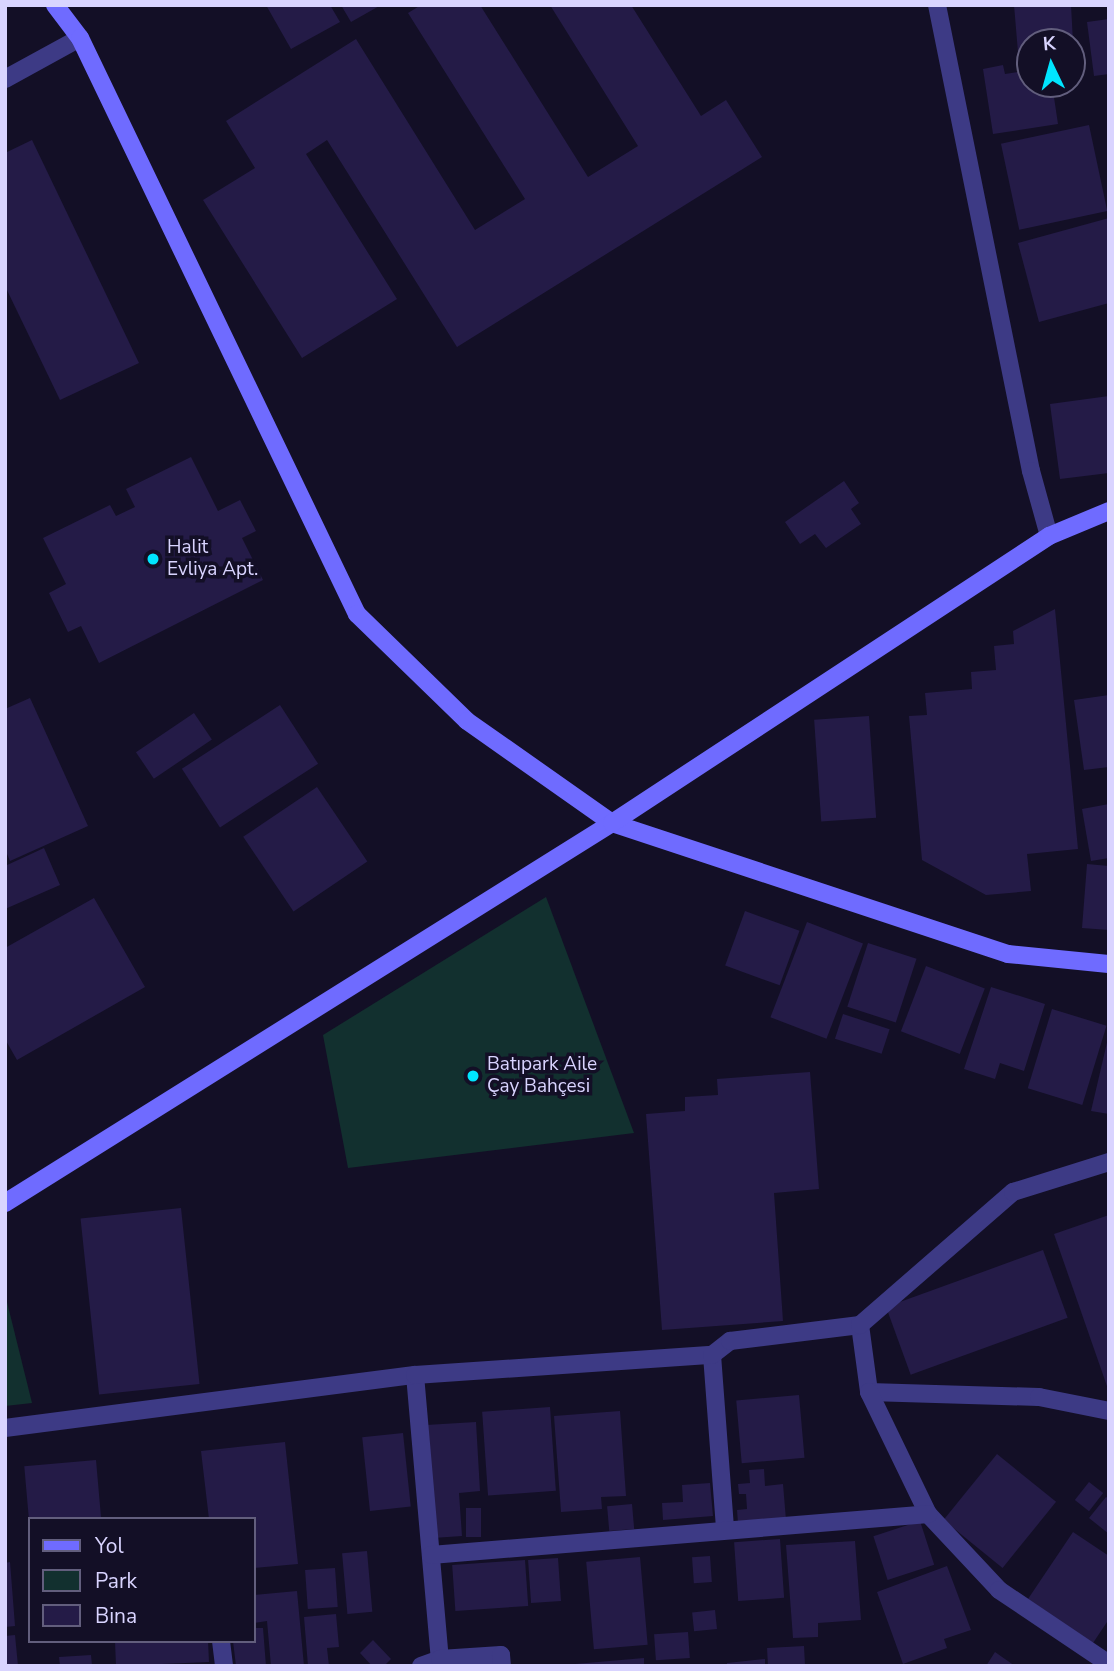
<!DOCTYPE html>
<meta charset="utf-8">
<style>
body{margin:0}
#map{position:relative;width:1114px;height:1671px;overflow:hidden;background:#130f26;font-family:"Nunito Sans",sans-serif}
div>[style]{position:absolute}
[style*='--x']{left:calc(var(--x)*1px);top:calc(var(--y)*1px);width:calc(var(--w)*1px);rotate:calc(var(--a)*1deg)}
.green>*{inset:0;background:#12302f}
.building>*{inset:0;background:#241b47;transform-origin:0 0}
.street>*{height:18px;margin:-9px;padding:0 9px;transform-origin:9px;border-radius:9px;background:#3d3a85}
.secondary>*{height:18px;margin:-9px;padding:0 9px;transform-origin:9px;border-radius:9px;background:#6f6bff}
.dots>*{width:19px;height:19px;translate:-50% -50%;box-sizing:border-box;border:4px solid #130f26;border-radius:50%}
span{translate:-50% -50%;white-space:nowrap;text-align:center;line-height:1.15;-webkit-text-stroke:7px #130f26;paint-order:stroke}
.poi-label{font-size:19px;color:#d9d4ff}
.left{translate:0 -50%;text-align:left}
.frame{position:absolute;inset:0;border:7px solid #d9d4ff;pointer-events:none}
.legend{position:absolute;left:28px;top:1517px;width:228px;height:126px;box-sizing:border-box;background:#130f26;border:2px solid #625e7d;margin:0;padding:9px 12px;list-style:none;font-size:21px;color:#d9d4ff}
.legend li{display:flex;align-items:center;gap:14px;height:35px}
.legend b{width:35px;border:2px solid #625e7d}
.north{position:absolute;left:1016px;top:28px;width:70px;height:70px;box-sizing:border-box;background:#130f26;border:2px solid #625e7d;border-radius:50%;rotate:355deg;font-size:19px;font-weight:700;line-height:28px;text-align:center;color:#d9d4ff}
.north::after{content:'';display:block;margin:auto;width:24px;height:32px;background:#00e5ff;clip-path:polygon(50% 0,100% 100%,50% 72%,0 100%)}
</style>
<div id="map">
<div class="green">
<div style="clip-path:polygon(546px 897px,634px 1133px,348px 1168px,323px 1035px)"></div>
<div style="clip-path:polygon(5px 1294px,32px 1403px,5px 1406px)"></div>
</div>
<div class="building">
<div style="clip-path:polygon(266px 5px,330px 5px,340px 22px,291px 49px)"></div>
<div style="clip-path:polygon(341px 5px,381px 5px,351px 22px)"></div>
<div style="clip-path:polygon(421px 5px,480px 5px,588px 177px,638px 146px,550px 5px,631px 5px,701px 116px,726px 100px,762px 157px,457px 347px,327px 140px,306px 154px,397px 299px,302px 358px,203px 200px,255px 168px,226px 121px,356px 39px,475px 230px,525px 199px,408px 13px)"></div>
<div style="clip-path:polygon(1014px 5px,1071px 5px,1073px 42px,1030px 42px,1030px 63px,1019px 64px)"></div>
<div style="clip-path:polygon(1109px 19px,1109px 74px,1094px 76px,1087px 22px)"></div>
<div style="clip-path:polygon(1003px 65px,1005px 74px,1030px 70px,1030px 84px,1052px 84px,1058px 124px,993px 134px,983px 69px)"></div>
<div style="left:1089px;top:125px;width:88px;height:90px;rotate:78deg"></div>
<div style="clip-path:polygon(32px 140px,139px 363px,60px 400px,5px 286px,5px 153px)"></div>
<div style="clip-path:polygon(1109px 218px,1109px 303px,1039px 322px,1018px 243px)"></div>
<div style="clip-path:polygon(1109px 396px,1109px 473px,1060px 479px,1050px 404px)"></div>
<div style="clip-path:polygon(191px 457px,218px 511px,240px 500px,256px 531px,242px 538px,263px 580px,99px 663px,81px 626px,68px 632px,49px 593px,66px 584px,43px 538px,110px 505px,116px 516px,135px 507px,126px 489px)"></div>
<div style="clip-path:polygon(844px 481px,859px 503px,851px 509px,861px 524px,826px 548px,815px 534px,800px 544px,785px 522px)"></div>
<div style="clip-path:polygon(1055px 609px,1078px 849px,1027px 854px,1031px 891px,986px 895px,922px 860px,909px 716px,927px 715px,925px 693px,972px 689px,971px 672px,996px 670px,994px 646px,1014px 644px,1013px 631px)"></div>
<div style="clip-path:polygon(1109px 695px,1109px 767px,1084px 770px,1074px 700px)"></div>
<div style="clip-path:polygon(30px 698px,88px 826px,10px 861px,5px 849px,5px 709px)"></div>
<div style="left:280px;top:705px;width:70px;height:117px;rotate:57deg"></div>
<div style="left:194px;top:713px;width:32px;height:70px;rotate:56deg"></div>
<div style="left:869px;top:716px;width:102px;height:55px;rotate:86deg"></div>
<div style="left:317px;top:787px;width:90px;height:89px;rotate:56deg"></div>
<div style="clip-path:polygon(1109px 804px,1109px 858px,1091px 861px,1082px 809px)"></div>
<div style="clip-path:polygon(44px 848px,60px 885px,5px 909px,5px 866px)"></div>
<div style="clip-path:polygon(1087px 864px,1109px 866px,1109px 930px,1082px 928px)"></div>
<div style="clip-path:polygon(94px 898px,145px 987px,17px 1060px,5px 1039px,5px 948px)"></div>
<div style="left:745px;top:911px;width:58px;height:58px;rotate:20deg"></div>
<div style="left:807px;top:922px;width:60px;height:102px;rotate:21deg"></div>
<div style="left:868px;top:943px;width:51px;height:67px;rotate:18deg"></div>
<div style="left:926px;top:966px;width:63px;height:70px;rotate:21deg"></div>
<div style="clip-path:polygon(991px 987px,1045px 1004px,1024px 1071px,1000px 1063px,995px 1079px,964px 1069px)"></div>
<div style="left:1052px;top:1009px;width:57px;height:83px;rotate:17deg"></div>
<div style="left:843px;top:1014px;width:49px;height:26px;rotate:18deg"></div>
<div style="clip-path:polygon(1109px 1034px,1109px 1114px,1091px 1111px)"></div>
<div style="clip-path:polygon(810px 1072px,819px 1189px,774px 1193px,783px 1321px,662px 1330px,646px 1114px,685px 1111px,685px 1097px,718px 1095px,717px 1079px)"></div>
<div style="left:181px;top:1208px;width:177px;height:101px;rotate:84deg"></div>
<div style="clip-path:polygon(1109px 1215px,1109px 1389px,1108px 1389px,1054px 1234px)"></div>
<div style="left:1043px;top:1250px;width:72px;height:167px;rotate:70deg"></div>
<div style="left:799px;top:1395px;width:63px;height:63px;rotate:85deg"></div>
<div style="left:550px;top:1407px;width:84px;height:68px;rotate:86deg"></div>
<div style="clip-path:polygon(620px 1411px,626px 1496px,601px 1497px,602px 1509px,561px 1512px,554px 1416px)"></div>
<div style="clip-path:polygon(476px 1422px,480px 1491px,459px 1493px,462px 1536px,433px 1538px,426px 1425px)"></div>
<div style="left:403px;top:1433px;width:74px;height:41px;rotate:84deg"></div>
<div style="clip-path:polygon(285px 1442px,298px 1564px,254px 1568px,254px 1519px,209px 1519px,201px 1451px)"></div>
<div style="left:997px;top:1454px;width:76px;height:85px;rotate:39deg"></div>
<div style="left:96px;top:1460px;width:59px;height:72px;rotate:85deg"></div>
<div style="clip-path:polygon(764px 1469px,765px 1486px,783px 1484px,786px 1520px,738px 1523px,737px 1510px,747px 1509px,746px 1494px,739px 1494px,738px 1484px,750px 1483px,749px 1470px)"></div>
<div style="left:1089px;top:1482px;width:18px;height:23px;rotate:38deg"></div>
<div style="clip-path:polygon(710px 1483px,713px 1516px,663px 1520px,662px 1503px,683px 1502px,682px 1485px)"></div>
<div style="clip-path:polygon(1106px 1497px,1109px 1499px,1109px 1534px,1089px 1518px)"></div>
<div style="left:632px;top:1504px;width:25px;height:25px;rotate:85deg"></div>
<div style="left:466px;top:1508px;width:15px;height:29px"></div>
<div style="left:920px;top:1521px;width:46px;height:49px;rotate:72deg"></div>
<div style="clip-path:polygon(1073px 1532px,1109px 1556px,1109px 1619px,1093px 1643px,1028px 1599px)"></div>
<div style="left:780px;top:1539px;width:59px;height:46px;rotate:86deg"></div>
<div style="clip-path:polygon(855px 1541px,861px 1620px,818px 1623px,818px 1637px,793px 1638px,786px 1545px)"></div>
<div style="left:367px;top:1551px;width:61px;height:25px;rotate:85deg"></div>
<div style="left:710px;top:1556px;width:26px;height:18px;rotate:86deg"></div>
<div style="left:640px;top:1557px;width:88px;height:54px;rotate:85deg"></div>
<div style="left:558px;top:1558px;width:43px;height:30px;rotate:86deg"></div>
<div style="left:525px;top:1560px;width:46px;height:73px;rotate:86deg"></div>
<div style="clip-path:polygon(10px 1562px,15px 1626px,5px 1627px,5px 1563px)"></div>
<div style="clip-path:polygon(947px 1566px,971px 1630px,944px 1639px,947px 1648px,903px 1664px,877px 1592px)"></div>
<div style="left:335px;top:1568px;width:39px;height:30px;rotate:86deg"></div>
<div style="clip-path:polygon(297px 1591px,304px 1666px,271px 1666px,267px 1621px,254px 1623px,254px 1595px)"></div>
<div style="left:715px;top:1610px;width:19px;height:23px;rotate:84deg"></div>
<div style="clip-path:polygon(336px 1614px,339px 1647px,327px 1648px,329px 1666px,308px 1666px,304px 1617px)"></div>
<div style="clip-path:polygon(254px 1628px,263px 1628px,266px 1666px,236px 1666px,233px 1641px,254px 1641px)"></div>
<div style="left:688px;top:1632px;width:26px;height:34px;rotate:86deg"></div>
<div style="clip-path:polygon(15px 1635px,18px 1666px,5px 1666px,5px 1636px)"></div>
<div style="clip-path:polygon(373px 1640px,391px 1659px,384px 1666px,372px 1666px,360px 1653px)"></div>
<div style="clip-path:polygon(115px 1641px,208px 1641px,209px 1662px,116px 1666px)"></div>
<div style="left:804px;top:1646px;width:20px;height:37px;rotate:87deg"></div>
<div style="clip-path:polygon(995px 1652px,1015px 1666px,986px 1666px)"></div>
<div style="clip-path:polygon(91px 1655px,92px 1666px,60px 1666px,59px 1657px)"></div>
<div style="clip-path:polygon(644px 1658px,644px 1666px,575px 1666px,575px 1664px)"></div>
<div style="clip-path:polygon(765px 1659px,765px 1666px,727px 1666px,727px 1663px)"></div>
</div>
<div class="street">
<div style="--x:937;--y:5;--w:475;--a:78.6"></div>
<div style="--x:1031;--y:471;--w:67;--a:74.5"></div>
<div style="--x:5;--y:79;--w:85;--a:-28.7"></div>
<div style="--x:860;--y:1325;--w:68;--a:82.3"></div>
<div style="--x:869;--y:1392;--w:170;--a:1.7"></div>
<div style="--x:1039;--y:1397;--w:71;--a:11.3"></div>
<div style="--x:712;--y:1355;--w:173;--a:85.7"></div>
<div style="--x:415;--y:1375;--w:285;--a:85"></div>
<div style="--x:869;--y:1392;--w:136;--a:64.2"></div>
<div style="--x:928;--y:1514;--w:104;--a:46.9"></div>
<div style="--x:999;--y:1590;--w:133;--a:33.9"></div>
<div style="--x:5;--y:1428;--w:413;--a:-7.4"></div>
<div style="--x:415;--y:1375;--w:298;--a:-3.9"></div>
<div style="--x:712;--y:1355;--w:23;--a:-38"></div>
<div style="--x:730;--y:1341;--w:131;--a:-7"></div>
<div style="--x:860;--y:1325;--w:203;--a:-41"></div>
<div style="--x:1013;--y:1192;--w:101;--a:-17.4"></div>
<div style="--x:431;--y:1555;--w:499;--a:-4.7"></div>
<div style="--x:221;--y:1641;--w:25;--a:83"></div>
<div style="--x:421;--y:1666;--w:20;--a:-20"></div>
<div style="--x:440;--y:1659;--w:61;--a:-3.8"></div>
<div style="--x:501;--y:1655;--w:11;--a:85"></div>
</div>
<div class="secondary">
<div style="--x:55;--y:5;--w:41;--a:52.9"></div>
<div style="--x:80;--y:38;--w:639;--a:64.32"></div>
<div style="--x:357;--y:614;--w:153;--a:44.2"></div>
<div style="--x:467;--y:721;--w:177;--a:35.1"></div>
<div style="--x:612;--y:823;--w:417;--a:18.3"></div>
<div style="--x:1008;--y:954;--w:101;--a:5.7"></div>
<div style="--x:5;--y:1203;--w:716;--a:-32.05"></div>
<div style="--x:612;--y:823;--w:523;--a:-33.29"></div>
<div style="--x:1049;--y:536;--w:65;--a:-22.6"></div>
</div>
<div class="dots">
<div style="left:153px;top:559px;background:#00e5ff"></div>
<div style="left:473px;top:1076px;background:#00e5ff"></div>
</div>
<div class="poi-label">
<span class="left" style="left:167px;top:559px">Halit<br>Evliya Apt.</span>
<span class="left" style="left:487px;top:1076px">Batıpark Aile<br>Çay Bahçesi</span>
</div>
<div class="frame"></div>
<ul class="legend">
<li><b style="height:9px;background:#6f6bff"></b>Yol</li>
<li><b style="height:19px;background:#12302f"></b>Park</li>
<li><b style="height:19px;background:#241b47"></b>Bina</li>
</ul>
<div class="north">K</div>
</div>
